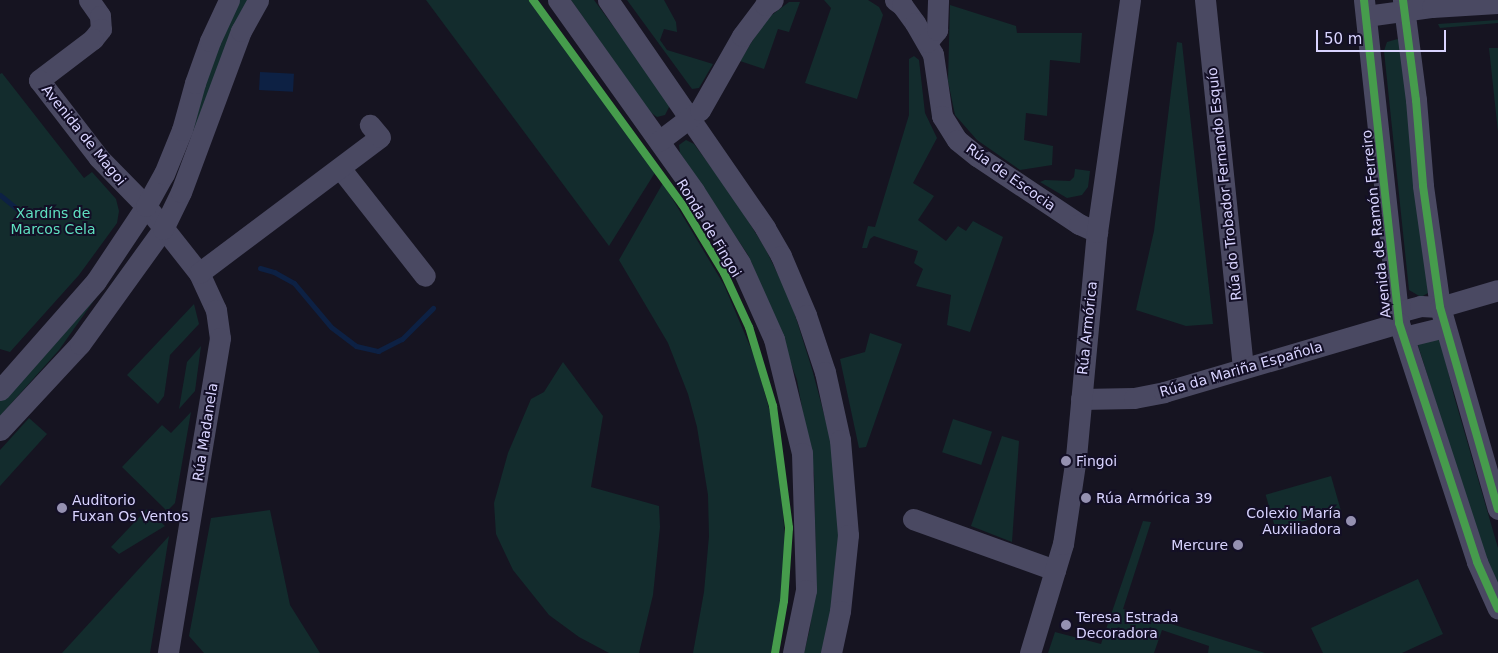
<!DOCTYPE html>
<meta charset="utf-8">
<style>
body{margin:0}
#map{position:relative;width:1498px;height:653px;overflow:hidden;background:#161421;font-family:"DejaVu Sans",sans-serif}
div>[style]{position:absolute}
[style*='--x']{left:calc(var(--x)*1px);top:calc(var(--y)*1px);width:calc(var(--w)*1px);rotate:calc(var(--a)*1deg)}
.green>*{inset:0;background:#132c2d;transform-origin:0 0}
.water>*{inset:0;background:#0d2144;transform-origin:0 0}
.stream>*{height:5px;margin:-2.5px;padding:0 2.5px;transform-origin:2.5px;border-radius:2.5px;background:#0d2144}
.minor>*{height:21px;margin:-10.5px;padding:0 10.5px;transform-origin:10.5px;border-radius:10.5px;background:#4a4962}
.cycleway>*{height:8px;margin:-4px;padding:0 4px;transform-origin:4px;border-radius:4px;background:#469c4c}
.dots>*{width:14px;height:14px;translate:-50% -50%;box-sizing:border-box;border:2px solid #130f26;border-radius:50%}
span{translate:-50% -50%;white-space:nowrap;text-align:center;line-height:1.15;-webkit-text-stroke:4px #130f26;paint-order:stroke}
.street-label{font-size:14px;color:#d9d4ff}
.park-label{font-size:14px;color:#5fe0c0}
.poi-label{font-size:14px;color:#d9d4ff}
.left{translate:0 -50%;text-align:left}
.right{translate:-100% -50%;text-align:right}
.scale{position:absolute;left:1316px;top:30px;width:130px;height:22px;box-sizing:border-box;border:2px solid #d9d4ff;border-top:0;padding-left:6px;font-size:15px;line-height:18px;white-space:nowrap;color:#d9d4ff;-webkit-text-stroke:4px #130f26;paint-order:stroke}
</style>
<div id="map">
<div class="green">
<div style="clip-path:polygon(234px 0,249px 0,192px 135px,209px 67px)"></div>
<div style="clip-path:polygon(426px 0,529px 0,656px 171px,609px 246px)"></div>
<div style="clip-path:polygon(571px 0,594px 0,665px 96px,670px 105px,665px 115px,657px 117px,650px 112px)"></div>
<div style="clip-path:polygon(627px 0,664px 0,676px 22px,677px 32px,664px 29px,660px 40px,667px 50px,713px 64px,699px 88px,692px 89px)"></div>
<div style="clip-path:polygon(824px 0,868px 0,879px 7px,883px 15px,857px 99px,805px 83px,831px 8px)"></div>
<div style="clip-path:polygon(789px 2px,800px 2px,789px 32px,778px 29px,764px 69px,740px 61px,765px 20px)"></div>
<div style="clip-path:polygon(950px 5px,1016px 26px,1017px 33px,1082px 33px,1080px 63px,1050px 60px,1047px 116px,1026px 113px,1024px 140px,1053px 146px,1052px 165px,1020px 170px,977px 140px,955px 115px,948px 81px)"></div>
<div style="clip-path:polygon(1498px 20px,1498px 23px,1440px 28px,1438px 24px)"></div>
<div style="clip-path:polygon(1401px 38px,1428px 293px,1421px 297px,1409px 290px,1384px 51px,1387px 42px)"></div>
<div style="clip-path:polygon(1177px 42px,1182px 43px,1213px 324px,1186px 326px,1136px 310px,1154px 231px)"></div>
<div style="clip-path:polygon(1489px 48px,1498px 48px,1498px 132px)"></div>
<div style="clip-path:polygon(914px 56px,919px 60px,925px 113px,937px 138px,913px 183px,934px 196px,918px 220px,946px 241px,958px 226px,966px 231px,973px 221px,1003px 237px,970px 332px,947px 325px,951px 295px,916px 286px,923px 269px,914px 263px,918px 251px,874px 236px,870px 239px,867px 248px,862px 248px,868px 226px,875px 227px,909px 115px,909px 59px)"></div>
<div style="clip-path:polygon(2px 73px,84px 178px,92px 172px,116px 199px,119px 211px,117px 223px,79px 275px,10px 352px,0 349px,0 74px)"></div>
<div style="clip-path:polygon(686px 140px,694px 144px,732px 195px,765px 248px,790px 299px,812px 369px,833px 448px,839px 538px,830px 616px,823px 653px,804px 653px,810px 628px,816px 567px,814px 474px,797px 380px,772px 312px,748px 255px,680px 153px,679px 145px)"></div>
<div style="clip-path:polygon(1075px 169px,1090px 171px,1088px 187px,1082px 195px,1067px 198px,1040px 182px,1045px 180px,1070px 181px,1074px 177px)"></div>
<div style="clip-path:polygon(663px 183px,724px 285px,755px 358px,773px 423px,781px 482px,785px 543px,781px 602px,771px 653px,693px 653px,704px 592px,709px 536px,708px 495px,697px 427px,688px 394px,668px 343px,619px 260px)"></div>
<div style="clip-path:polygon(131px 248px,59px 350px,0 416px,0 399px)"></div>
<div style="clip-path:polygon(194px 304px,199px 324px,170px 355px,164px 396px,158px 404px,127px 375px)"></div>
<div style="clip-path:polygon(870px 333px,902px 344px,866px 447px,859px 448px,840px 359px,865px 352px)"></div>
<div style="clip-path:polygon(1439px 334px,1454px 396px,1498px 548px,1498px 589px,1484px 557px,1417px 342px)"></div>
<div style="clip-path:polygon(201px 346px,195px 391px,179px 409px,187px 362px)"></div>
<div style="clip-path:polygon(563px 362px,603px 416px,591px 487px,659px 506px,660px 527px,653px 595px,639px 653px,609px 653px,579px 637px,549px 615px,513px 570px,496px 534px,494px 503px,508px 453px,531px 399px,544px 392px)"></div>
<div style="clip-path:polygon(191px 412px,175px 503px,167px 511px,122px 467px,162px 425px,171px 433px)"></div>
<div style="clip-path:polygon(29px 418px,47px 434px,0 486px,0 450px)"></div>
<div style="left:953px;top:419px;width:41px;height:35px;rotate:18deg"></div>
<div style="clip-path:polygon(1002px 436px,1019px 441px,1012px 542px,971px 526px)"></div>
<div style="left:1331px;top:476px;width:36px;height:68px;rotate:74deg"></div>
<div style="clip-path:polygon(147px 509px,165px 526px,119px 554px,111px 547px)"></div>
<div style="clip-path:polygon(270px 510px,290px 605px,320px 653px,204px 653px,189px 636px,211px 518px)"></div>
<div style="clip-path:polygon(1143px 521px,1151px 522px,1123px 609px,1265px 653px,1208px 653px,1209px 646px,1162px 630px,1154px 653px,1048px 653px,1055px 632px,1101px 644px)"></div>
<div style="clip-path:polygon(169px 536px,150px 653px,62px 653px)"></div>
<div style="clip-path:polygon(1418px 579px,1443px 634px,1402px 653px,1323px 653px,1311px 628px)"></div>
</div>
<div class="water">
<div style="left:260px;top:72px;width:34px;height:18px;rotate:3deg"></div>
</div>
<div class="stream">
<div style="--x:0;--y:195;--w:22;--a:39"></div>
<div style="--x:260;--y:268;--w:15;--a:16"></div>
<div style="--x:274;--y:272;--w:23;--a:29"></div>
<div style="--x:294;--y:283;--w:57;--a:49.9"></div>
<div style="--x:331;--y:327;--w:31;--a:37"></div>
<div style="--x:356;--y:346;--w:23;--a:13"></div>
<div style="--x:378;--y:351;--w:27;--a:-27"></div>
<div style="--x:402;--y:339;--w:44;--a:-45"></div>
</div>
<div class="minor">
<div style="--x:89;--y:0;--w:19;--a:55"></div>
<div style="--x:100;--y:16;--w:13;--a:86"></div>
<div style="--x:101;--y:29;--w:13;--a:129"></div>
<div style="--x:93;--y:39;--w:68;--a:142.8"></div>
<div style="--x:39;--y:80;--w:98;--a:52.4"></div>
<div style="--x:99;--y:158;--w:67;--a:45.6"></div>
<div style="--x:146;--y:206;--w:85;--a:51.7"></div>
<div style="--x:199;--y:273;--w:41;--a:65.3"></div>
<div style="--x:216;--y:310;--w:28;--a:82"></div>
<div style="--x:220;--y:338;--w:319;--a:99.4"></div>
<div style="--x:558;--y:0;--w:234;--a:54.5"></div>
<div style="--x:694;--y:191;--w:85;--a:57.4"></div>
<div style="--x:740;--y:263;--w:83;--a:65.9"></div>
<div style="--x:774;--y:339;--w:117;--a:76.2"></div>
<div style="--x:802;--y:453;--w:137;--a:88.3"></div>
<div style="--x:806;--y:590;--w:64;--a:101.7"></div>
<div style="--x:608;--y:0;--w:277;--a:55.4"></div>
<div style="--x:765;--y:228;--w:32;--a:60"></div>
<div style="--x:781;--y:256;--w:64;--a:67"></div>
<div style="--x:806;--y:315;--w:60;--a:71.6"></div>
<div style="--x:825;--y:372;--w:70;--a:77.6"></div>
<div style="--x:840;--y:440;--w:95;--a:85.2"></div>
<div style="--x:848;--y:535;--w:76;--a:96"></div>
<div style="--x:840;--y:611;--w:43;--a:102.1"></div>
<div style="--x:895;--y:0;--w:9;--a:36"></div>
<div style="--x:902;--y:5;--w:22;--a:54"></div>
<div style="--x:915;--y:23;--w:36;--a:60"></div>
<div style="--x:933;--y:54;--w:63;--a:81.7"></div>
<div style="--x:942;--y:116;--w:28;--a:58"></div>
<div style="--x:957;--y:140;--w:26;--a:39"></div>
<div style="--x:977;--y:156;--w:123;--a:33.7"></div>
<div style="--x:1079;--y:224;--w:20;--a:24"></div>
<div style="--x:1205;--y:0;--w:370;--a:84.1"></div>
<div style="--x:1364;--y:0;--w:325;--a:83.8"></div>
<div style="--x:1399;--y:323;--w:251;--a:71.9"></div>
<div style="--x:1477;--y:562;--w:51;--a:65.9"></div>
<div style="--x:1403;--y:0;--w:101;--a:82.6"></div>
<div style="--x:1416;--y:100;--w:86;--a:85.3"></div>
<div style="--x:1423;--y:186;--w:122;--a:82"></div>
<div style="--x:1440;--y:307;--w:210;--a:74"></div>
<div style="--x:1366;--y:16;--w:67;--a:-7.8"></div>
<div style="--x:1432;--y:7;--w:66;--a:-3.5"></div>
<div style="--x:927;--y:42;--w:16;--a:-50"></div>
<div style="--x:937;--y:30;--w:30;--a:-88"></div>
<div style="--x:659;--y:141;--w:51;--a:-37.1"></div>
<div style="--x:700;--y:110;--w:85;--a:-60.4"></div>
<div style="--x:742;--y:36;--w:39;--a:-53"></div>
<div style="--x:765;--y:5;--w:9;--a:-32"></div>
<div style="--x:340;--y:168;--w:137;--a:51.8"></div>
<div style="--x:199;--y:273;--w:226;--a:-36.9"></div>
<div style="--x:380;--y:137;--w:16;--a:-130"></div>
<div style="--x:1398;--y:312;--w:23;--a:-15"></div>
<div style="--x:1420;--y:306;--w:20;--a:3"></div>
<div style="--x:1440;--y:307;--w:60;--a:-16.3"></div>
<div style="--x:1404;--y:337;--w:42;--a:-13.7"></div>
<div style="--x:0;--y:390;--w:145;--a:-48.6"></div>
<div style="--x:96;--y:281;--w:90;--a:-56.3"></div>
<div style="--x:146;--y:206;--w:37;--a:-61"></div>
<div style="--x:164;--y:174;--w:48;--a:-67.8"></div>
<div style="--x:182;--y:130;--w:49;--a:-74.5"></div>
<div style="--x:195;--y:83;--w:45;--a:-70.3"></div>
<div style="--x:210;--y:41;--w:45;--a:-65.1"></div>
<div style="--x:1081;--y:399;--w:53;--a:-1.1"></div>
<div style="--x:1134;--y:398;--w:31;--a:-11"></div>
<div style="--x:1164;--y:392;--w:245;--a:-16.4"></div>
<div style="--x:0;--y:430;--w:117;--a:-47.1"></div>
<div style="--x:80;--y:344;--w:142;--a:-54.2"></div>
<div style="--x:163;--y:229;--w:41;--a:-64.1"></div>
<div style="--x:181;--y:192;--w:172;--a:-69.6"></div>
<div style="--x:241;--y:31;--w:35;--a:-61"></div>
<div style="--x:913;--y:519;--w:151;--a:19.8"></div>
<div style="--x:1030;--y:653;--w:114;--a:-73.2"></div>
<div style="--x:1063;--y:544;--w:88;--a:-81.5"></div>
<div style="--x:1076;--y:457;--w:226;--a:-84.7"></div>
<div style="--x:1097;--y:232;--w:234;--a:-81.9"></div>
</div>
<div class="cycleway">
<div style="--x:533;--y:0;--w:253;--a:53.9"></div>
<div style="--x:682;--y:204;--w:81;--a:58.7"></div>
<div style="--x:724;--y:273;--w:60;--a:65.2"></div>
<div style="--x:749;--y:327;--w:83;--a:73.1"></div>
<div style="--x:773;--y:406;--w:123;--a:82.5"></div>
<div style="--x:789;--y:528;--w:73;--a:93.9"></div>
<div style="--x:784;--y:601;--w:53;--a:99.8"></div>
<div style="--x:1364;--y:0;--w:325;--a:83.8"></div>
<div style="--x:1399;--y:323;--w:251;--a:71.9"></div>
<div style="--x:1477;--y:562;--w:51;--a:65.9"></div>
<div style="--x:1403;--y:0;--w:101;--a:82.6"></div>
<div style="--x:1416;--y:100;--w:86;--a:85.3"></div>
<div style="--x:1423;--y:186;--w:122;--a:82"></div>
<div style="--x:1440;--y:307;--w:210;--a:74"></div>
</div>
<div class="dots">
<div style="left:1066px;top:461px;background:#9591b1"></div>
<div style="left:1086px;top:498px;background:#9591b1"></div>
<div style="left:62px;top:508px;background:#9591b1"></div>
<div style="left:1351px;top:521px;background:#9591b1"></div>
<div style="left:1238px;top:545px;background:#9591b1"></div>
<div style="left:1066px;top:625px;background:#9591b1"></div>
</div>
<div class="street-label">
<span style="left:84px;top:135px;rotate:51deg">Avenida de Magoi</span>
<span style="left:1011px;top:177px;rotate:35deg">Rúa de Escocia</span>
<span style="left:1224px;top:184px;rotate:-96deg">Rúa do Trobador Fernando Esquío</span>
<span style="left:1376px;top:224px;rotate:-96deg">Avenida de Ramón Ferreiro</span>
<span style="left:709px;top:228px;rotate:59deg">Ronda de Fingoi</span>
<span style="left:1087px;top:328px;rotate:-84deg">Rúa Armórica</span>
<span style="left:1241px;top:369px;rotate:-16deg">Rúa da Mariña Española</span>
<span style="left:205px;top:432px;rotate:-81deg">Rúa Madanela</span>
</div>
<div class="park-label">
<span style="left:53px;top:221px">Xardíns de<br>Marcos Cela</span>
</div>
<div class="poi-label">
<span class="left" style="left:1076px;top:461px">Fingoi</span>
<span class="left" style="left:1096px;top:498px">Rúa Armórica 39</span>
<span class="left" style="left:72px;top:508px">Auditorio<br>Fuxan Os Ventos</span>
<span class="right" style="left:1341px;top:521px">Colexio María<br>Auxiliadora</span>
<span class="right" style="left:1228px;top:545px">Mercure</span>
<span class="left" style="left:1076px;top:625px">Teresa Estrada<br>Decoradora</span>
</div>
<div class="scale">50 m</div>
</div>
